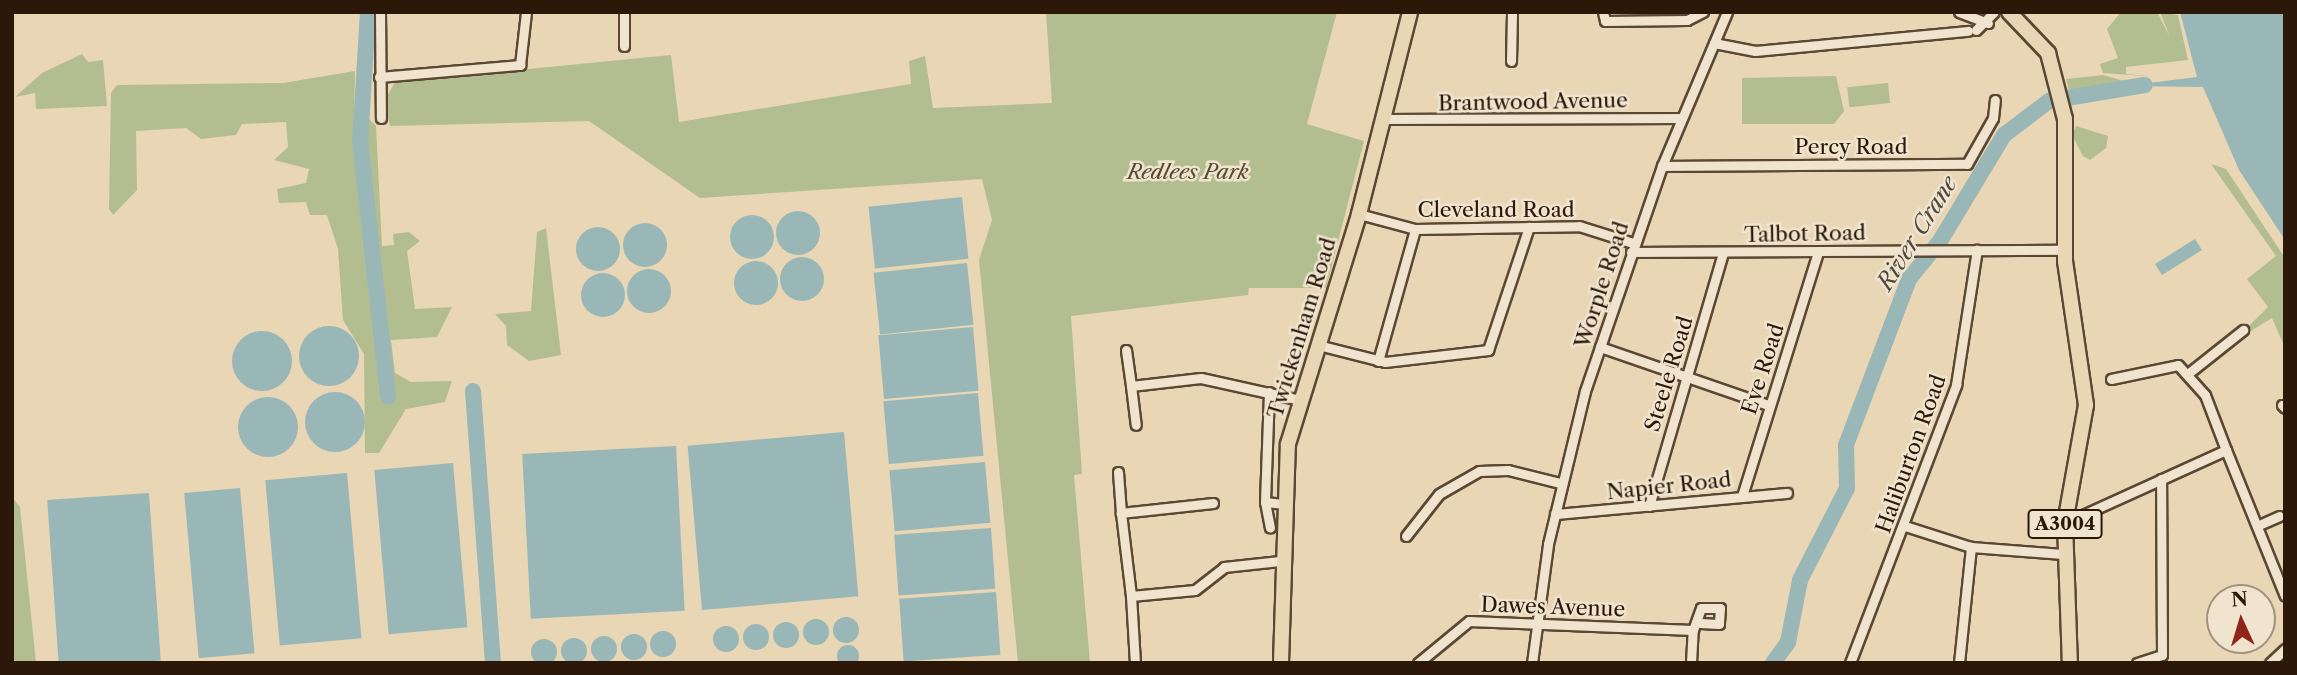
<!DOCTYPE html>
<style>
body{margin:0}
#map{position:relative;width:2297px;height:675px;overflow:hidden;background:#e8d6b5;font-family:"Libre Caslon Text",serif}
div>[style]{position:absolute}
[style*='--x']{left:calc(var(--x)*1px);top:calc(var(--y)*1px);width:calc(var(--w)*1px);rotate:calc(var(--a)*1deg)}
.green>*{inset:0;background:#b3be90;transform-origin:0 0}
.water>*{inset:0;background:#99b7b6;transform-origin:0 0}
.round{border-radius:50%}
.river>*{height:16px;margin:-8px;padding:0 8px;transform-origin:8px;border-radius:8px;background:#99b7b6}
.roads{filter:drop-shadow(2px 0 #5a4833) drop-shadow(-2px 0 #5a4833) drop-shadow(0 2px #5a4833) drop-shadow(0 -2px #5a4833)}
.street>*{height:9px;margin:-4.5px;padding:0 4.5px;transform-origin:4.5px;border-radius:4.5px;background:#f0e4cf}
.primary>*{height:14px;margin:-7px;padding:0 7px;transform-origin:7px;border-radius:7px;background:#e8d6b5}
span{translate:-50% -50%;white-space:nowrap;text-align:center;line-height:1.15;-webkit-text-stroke:5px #f0e4cf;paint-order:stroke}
.shield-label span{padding:2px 5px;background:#f0e4cf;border:2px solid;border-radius:5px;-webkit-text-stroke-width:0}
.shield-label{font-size:19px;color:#2b1808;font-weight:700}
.street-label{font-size:21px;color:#2b1808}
.park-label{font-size:21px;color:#544a31;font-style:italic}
.water-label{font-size:23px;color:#4c483c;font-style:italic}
.frame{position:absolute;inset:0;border:14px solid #2b1808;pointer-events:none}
.north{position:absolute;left:2206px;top:584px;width:70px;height:70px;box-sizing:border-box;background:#f0e4cf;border:2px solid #a1927f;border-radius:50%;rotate:356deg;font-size:19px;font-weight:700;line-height:28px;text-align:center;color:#2b1808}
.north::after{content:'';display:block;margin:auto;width:24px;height:32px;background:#8f2418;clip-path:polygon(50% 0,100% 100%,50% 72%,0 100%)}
</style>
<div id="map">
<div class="green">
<div style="clip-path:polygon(1046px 12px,1337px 12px,1307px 124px,1364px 141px,1326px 288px,1249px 288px,1248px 295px,1071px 316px,1082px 474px,1074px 475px,1090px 663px,1018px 663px,979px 260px,992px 220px,982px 179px,700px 198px,589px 121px,390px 126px,384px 102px,395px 82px,671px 55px,679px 122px,911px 84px,909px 61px,925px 56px,933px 108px,1052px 103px)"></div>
<div style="clip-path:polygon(2121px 12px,2157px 12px,2170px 37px,2160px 12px,2178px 15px,2188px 60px,2126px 67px,2126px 74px,2158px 77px,2103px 73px,2100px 64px,2118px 58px,2107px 29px)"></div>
<div style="clip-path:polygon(82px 54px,88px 62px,103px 60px,107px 106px,36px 109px,35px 93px,15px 97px,42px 73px)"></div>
<div style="clip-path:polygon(355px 71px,354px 118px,368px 118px,376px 126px,382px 246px,394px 245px,393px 234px,409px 232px,420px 241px,407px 251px,415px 309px,452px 307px,437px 337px,391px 340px,395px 373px,411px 382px,452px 381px,445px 402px,406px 409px,379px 453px,365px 453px,364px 354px,343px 320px,338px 249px,327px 215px,310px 215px,306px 202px,279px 203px,277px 189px,306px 183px,309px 169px,274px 160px,288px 147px,286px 122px,242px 124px,236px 135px,201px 139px,186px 128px,136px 131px,137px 190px,113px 215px,109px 209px,111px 93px,117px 85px,283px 83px)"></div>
<div style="clip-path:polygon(2103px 75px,2131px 83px,2069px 91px,2066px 79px)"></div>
<div style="clip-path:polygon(1836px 76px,1844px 111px,1834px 124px,1742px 124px,1742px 78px)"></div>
<div style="left:1888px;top:83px;width:20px;height:41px;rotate:84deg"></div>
<div style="clip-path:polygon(2076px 126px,2108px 136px,2106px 148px,2090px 160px,2083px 156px,2072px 135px)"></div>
<div style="clip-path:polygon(2211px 164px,2226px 169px,2285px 258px,2285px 348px,2272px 318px,2233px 342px,2268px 307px,2247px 279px,2276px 256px)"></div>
<div style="clip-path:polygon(546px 228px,561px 355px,529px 361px,507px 345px,506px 326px,495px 314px,531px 311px,537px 232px)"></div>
<div style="clip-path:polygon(12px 497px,20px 507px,36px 663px,12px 663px)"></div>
</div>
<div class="water">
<div style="clip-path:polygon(2180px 12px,2285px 12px,2285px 240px,2239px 170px,2203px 87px,2124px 86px,2197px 77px)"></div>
<div style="left:962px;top:197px;width:62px;height:94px;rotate:84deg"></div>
<div class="round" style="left:776px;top:211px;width:44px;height:44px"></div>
<div class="round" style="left:730px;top:215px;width:44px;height:44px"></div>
<div class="round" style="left:623px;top:223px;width:44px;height:44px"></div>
<div class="round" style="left:576px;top:227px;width:44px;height:44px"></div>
<div style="left:2195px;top:239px;width:13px;height:47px;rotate:58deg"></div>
<div class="round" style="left:780px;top:257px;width:44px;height:44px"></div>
<div class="round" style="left:734px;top:261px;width:44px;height:44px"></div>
<div style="left:967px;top:263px;width:62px;height:94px;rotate:84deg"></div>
<div class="round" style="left:627px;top:269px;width:44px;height:44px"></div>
<div class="round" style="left:581px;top:273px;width:44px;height:44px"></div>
<div class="round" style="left:299px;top:326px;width:60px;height:60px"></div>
<div style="left:973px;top:327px;width:64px;height:95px;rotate:85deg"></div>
<div class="round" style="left:232px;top:331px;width:60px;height:60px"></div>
<div class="round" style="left:305px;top:392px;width:60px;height:60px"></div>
<div style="left:978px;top:393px;width:63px;height:95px;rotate:85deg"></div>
<div class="round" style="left:238px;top:397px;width:60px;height:60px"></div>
<div style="left:844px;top:432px;width:165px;height:157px;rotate:85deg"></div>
<div style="left:676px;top:446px;width:165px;height:154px;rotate:87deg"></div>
<div style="left:985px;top:462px;width:61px;height:96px;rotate:85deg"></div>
<div style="left:453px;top:463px;width:165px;height:79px;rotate:85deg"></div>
<div style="left:347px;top:473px;width:166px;height:82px;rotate:85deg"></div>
<div style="left:240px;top:488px;width:166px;height:56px;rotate:85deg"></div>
<div style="left:149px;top:493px;width:168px;height:102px;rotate:86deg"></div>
<div style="left:991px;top:528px;width:61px;height:97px;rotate:86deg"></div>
<div style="left:996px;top:592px;width:63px;height:97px;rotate:86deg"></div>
<div class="round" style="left:833px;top:617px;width:26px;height:26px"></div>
<div class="round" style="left:803px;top:619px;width:26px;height:26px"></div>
<div class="round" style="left:773px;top:622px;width:26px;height:26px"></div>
<div class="round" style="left:743px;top:624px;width:26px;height:26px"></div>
<div class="round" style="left:713px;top:626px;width:26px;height:26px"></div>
<div class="round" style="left:650px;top:631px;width:26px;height:26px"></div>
<div class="round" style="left:621px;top:634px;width:26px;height:26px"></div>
<div class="round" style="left:591px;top:636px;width:26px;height:26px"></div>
<div class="round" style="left:561px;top:638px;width:26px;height:26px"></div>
<div class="round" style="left:531px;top:639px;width:26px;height:26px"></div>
<div class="round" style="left:837px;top:645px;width:22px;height:22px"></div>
</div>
<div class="river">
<div style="--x:368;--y:12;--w:130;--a:93.5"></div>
<div style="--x:360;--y:142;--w:256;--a:83.7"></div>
<div style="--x:473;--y:391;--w:273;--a:85.8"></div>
<div style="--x:1773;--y:663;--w:26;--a:-54"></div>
<div style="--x:1788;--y:642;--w:63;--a:-79"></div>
<div style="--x:1800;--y:580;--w:103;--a:-62.9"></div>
<div style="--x:1847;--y:488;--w:43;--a:-91.3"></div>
<div style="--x:1846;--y:445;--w:178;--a:-69.2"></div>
<div style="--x:1909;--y:279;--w:49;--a:-50.8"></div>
<div style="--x:1940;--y:241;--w:124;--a:-58.9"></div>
<div style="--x:2004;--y:135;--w:56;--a:-37.1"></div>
<div style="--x:2049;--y:101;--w:97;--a:-9.5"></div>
</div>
<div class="roads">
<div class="street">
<div style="--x:380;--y:12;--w:106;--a:89.5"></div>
<div style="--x:624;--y:12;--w:34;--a:90"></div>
<div style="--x:1603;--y:12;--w:9;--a:77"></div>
<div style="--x:1605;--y:21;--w:82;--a:-0.7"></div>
<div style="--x:1687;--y:20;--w:18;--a:-27"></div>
<div style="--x:1959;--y:12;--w:31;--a:21"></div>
<div style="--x:1976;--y:30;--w:25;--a:-45"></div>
<div style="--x:1714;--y:43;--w:42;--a:11"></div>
<div style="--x:1755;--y:51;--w:214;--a:-5.4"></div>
<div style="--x:1511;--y:61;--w:49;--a:-88.8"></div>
<div style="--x:379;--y:77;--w:142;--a:-4.9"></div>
<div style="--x:520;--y:65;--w:53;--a:-83.5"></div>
<div style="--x:1385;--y:119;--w:297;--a:-0.2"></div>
<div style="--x:1662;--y:166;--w:305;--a:-0.4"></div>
<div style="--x:1967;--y:164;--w:53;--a:-60.5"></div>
<div style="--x:1993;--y:118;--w:18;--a:-84"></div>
<div style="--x:1359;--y:214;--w:58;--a:15"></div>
<div style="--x:1415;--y:229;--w:164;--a:-1"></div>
<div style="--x:1579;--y:226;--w:57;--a:17.5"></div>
<div style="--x:1631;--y:252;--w:433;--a:-0.3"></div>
<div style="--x:1318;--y:345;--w:69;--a:14.2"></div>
<div style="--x:1385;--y:362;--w:104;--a:-6.6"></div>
<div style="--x:1488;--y:350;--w:130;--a:-71.6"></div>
<div style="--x:1600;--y:347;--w:178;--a:19"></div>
<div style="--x:1126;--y:350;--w:36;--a:82"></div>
<div style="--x:1131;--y:386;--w:70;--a:-6.5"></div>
<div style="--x:1201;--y:378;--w:101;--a:12.5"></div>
<div style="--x:1378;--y:361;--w:137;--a:-74.3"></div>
<div style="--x:2190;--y:372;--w:68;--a:-38.4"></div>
<div style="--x:2111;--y:379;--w:68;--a:-11.8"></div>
<div style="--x:2178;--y:365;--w:40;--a:48"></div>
<div style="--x:2205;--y:395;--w:59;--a:69.1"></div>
<div style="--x:1131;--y:386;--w:39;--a:83"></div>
<div style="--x:1269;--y:392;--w:110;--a:92.1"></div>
<div style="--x:1265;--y:502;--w:18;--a:6"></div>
<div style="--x:2282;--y:405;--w:4;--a:45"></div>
<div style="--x:1118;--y:472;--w:41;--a:85.8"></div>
<div style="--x:1742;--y:496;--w:256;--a:-72.7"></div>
<div style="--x:1265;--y:502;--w:26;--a:79"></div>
<div style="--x:1213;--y:503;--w:93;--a:173.8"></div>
<div style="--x:1121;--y:513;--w:84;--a:83.1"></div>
<div style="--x:1131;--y:596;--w:64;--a:-5.4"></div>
<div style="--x:1195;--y:590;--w:37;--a:-38"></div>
<div style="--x:1224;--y:567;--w:56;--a:-6.1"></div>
<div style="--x:1649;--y:506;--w:264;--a:-73.7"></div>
<div style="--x:1555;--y:514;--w:233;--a:-5.2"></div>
<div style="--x:2065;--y:523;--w:177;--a:-24.4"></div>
<div style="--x:2226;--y:450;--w:157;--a:68"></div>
<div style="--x:2259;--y:525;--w:22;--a:-24"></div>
<div style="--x:1905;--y:526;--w:69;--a:17.7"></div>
<div style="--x:1971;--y:547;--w:92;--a:4.4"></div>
<div style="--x:1406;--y:536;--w:53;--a:-51.8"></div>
<div style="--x:1439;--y:494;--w:46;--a:-29.9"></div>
<div style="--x:1479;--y:471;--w:29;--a:-2"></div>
<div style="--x:1508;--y:470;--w:54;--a:14"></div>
<div style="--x:1131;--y:596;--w:67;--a:86.6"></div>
<div style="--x:1418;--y:663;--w:66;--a:-39.5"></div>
<div style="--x:1469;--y:621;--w:224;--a:2.3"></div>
<div style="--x:1693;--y:630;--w:23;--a:-70"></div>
<div style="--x:1701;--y:608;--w:19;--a:0"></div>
<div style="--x:1720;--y:608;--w:16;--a:94"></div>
<div style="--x:1719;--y:624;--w:19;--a:-177"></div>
<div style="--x:1532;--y:663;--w:120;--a:-82.3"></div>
<div style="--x:1548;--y:544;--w:157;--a:-76.4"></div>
<div style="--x:1585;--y:391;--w:238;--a:-71.1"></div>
<div style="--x:1662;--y:166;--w:167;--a:-67.1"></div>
<div style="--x:1691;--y:663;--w:33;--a:-87"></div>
<div style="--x:1850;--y:663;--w:298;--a:-69.1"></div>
<div style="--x:1956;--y:385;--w:137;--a:-81.2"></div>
<div style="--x:1959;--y:663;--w:117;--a:-84.1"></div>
<div style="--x:2137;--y:663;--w:26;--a:-18"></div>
<div style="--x:2162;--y:655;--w:176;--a:-90.3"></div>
<div style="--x:2270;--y:663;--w:21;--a:-43"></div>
</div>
<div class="primary">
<div style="--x:2009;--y:12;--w:57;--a:46.4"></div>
<div style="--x:2048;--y:53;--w:68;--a:75.6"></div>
<div style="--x:2065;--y:119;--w:142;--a:90"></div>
<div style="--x:2065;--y:261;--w:146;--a:81.7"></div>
<div style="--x:2086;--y:405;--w:120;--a:100.1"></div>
<div style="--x:2065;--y:523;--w:140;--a:88"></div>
<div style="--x:1281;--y:663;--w:219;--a:-88.2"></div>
<div style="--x:1288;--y:444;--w:241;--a:-72.8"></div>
<div style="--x:1359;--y:214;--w:208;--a:-75.8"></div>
</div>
</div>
<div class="shield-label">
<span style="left:2065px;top:524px">A3004</span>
</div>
<div class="street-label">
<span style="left:1533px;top:102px;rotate:-1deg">Brantwood Avenue</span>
<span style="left:1851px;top:147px">Percy Road</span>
<span style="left:1496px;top:210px">Cleveland Road</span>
<span style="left:1805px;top:234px;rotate:-1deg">Talbot Road</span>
<span style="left:1602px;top:285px;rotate:-72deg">Worple Road</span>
<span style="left:1302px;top:328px;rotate:-73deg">Twickenham Road</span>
<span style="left:1763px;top:369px;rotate:-72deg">Eve Road</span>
<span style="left:1669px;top:374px;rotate:-73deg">Steele Road</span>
<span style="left:1911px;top:454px;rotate:-70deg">Haliburton Road</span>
<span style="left:1669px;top:486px;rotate:-6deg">Napier Road</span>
<span style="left:1553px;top:607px;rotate:2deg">Dawes Avenue</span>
</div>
<div class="park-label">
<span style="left:1188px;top:172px">Redlees Park</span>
</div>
<div class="water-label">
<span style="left:1917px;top:233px;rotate:-58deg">River Crane</span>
</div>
<div class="frame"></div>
<div class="north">N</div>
</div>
